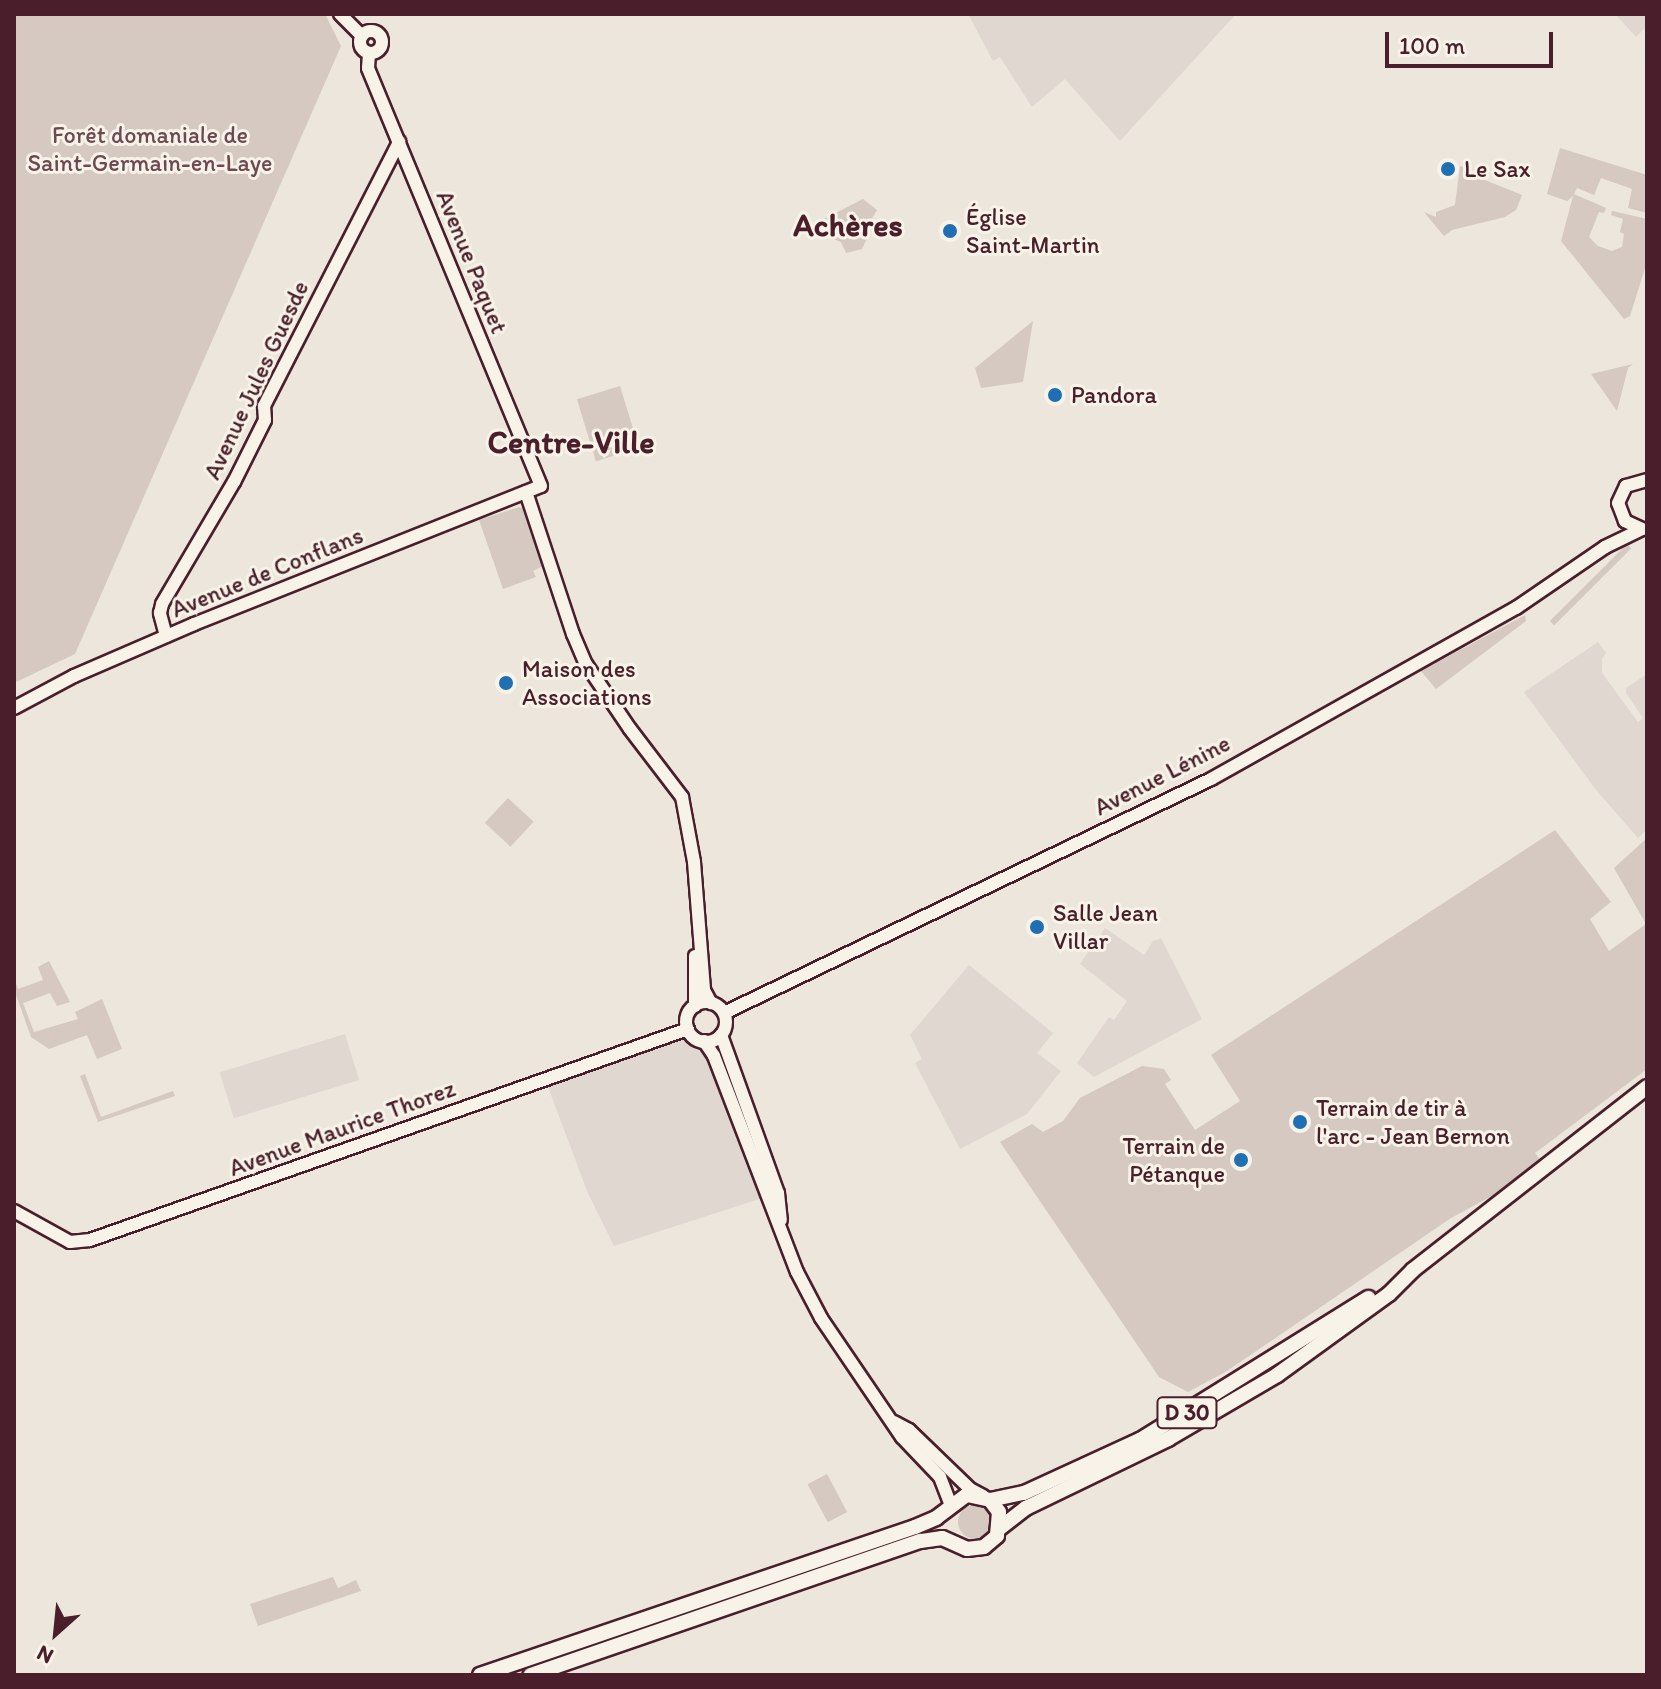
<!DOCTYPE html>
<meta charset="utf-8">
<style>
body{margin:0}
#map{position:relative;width:1661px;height:1689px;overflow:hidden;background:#ece6dd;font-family:Itim,sans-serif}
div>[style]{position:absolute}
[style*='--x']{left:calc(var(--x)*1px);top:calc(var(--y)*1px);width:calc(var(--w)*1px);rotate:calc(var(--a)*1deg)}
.built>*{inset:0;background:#e0d7d0;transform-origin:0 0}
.green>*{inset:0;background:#d5c9c2;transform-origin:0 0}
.round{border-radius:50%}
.roads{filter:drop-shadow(2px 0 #4a1f2b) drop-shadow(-2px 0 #4a1f2b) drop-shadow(0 2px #4a1f2b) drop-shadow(0 -2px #4a1f2b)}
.secondary>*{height:12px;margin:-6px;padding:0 6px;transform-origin:6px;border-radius:6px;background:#f7f3e8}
.secondary>.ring{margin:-6px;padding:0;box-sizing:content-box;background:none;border:12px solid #f7f3e8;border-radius:50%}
.primary>*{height:14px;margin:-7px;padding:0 7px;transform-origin:7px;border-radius:7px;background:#f7f3e8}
.dots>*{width:22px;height:22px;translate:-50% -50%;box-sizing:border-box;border:4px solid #f7f3e8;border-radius:50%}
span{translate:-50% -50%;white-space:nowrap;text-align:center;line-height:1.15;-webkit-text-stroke:6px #f7f3e8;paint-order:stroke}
.shield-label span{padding:2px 6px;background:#f7f3e8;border:2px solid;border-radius:6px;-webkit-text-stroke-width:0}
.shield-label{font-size:22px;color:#4a1f2b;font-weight:700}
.park-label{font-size:24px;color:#6d4a51}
.poi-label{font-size:24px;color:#4a1f2b}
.left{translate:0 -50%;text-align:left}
.right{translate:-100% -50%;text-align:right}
.street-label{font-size:24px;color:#4a1f2b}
.district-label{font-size:32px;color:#4a1f2b;font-weight:700}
.frame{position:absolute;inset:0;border:16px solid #4a1f2b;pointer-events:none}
.north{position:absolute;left:16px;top:1593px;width:80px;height:80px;-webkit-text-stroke:6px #f7f3e8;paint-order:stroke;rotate:207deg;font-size:22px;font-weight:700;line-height:32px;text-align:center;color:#4a1f2b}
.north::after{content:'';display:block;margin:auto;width:28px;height:36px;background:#4a1f2b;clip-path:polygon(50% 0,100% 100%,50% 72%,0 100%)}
.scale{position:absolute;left:1385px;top:32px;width:168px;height:36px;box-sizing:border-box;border:4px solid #4a1f2b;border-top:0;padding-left:10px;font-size:24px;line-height:28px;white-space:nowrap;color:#4a1f2b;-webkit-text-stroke:6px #f7f3e8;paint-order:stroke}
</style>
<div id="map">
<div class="built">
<div style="clip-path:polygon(968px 14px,1236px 14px,1120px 141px,1065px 79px,1032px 107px,1000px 57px,993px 61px)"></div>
<div style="clip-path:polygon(1615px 14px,1647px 14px,1647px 31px,1644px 29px,1636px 37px)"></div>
<div style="clip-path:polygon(1598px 642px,1606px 653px,1602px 659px,1602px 673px,1638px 722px,1643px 718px,1626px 693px,1626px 688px,1647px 674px,1647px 829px,1638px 838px,1596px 790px,1524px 692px)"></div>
<div style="clip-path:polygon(1105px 928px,1144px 955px,1153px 941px,1161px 938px,1202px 1019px,1094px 1077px,1077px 1063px,1109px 1017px,1114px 1020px,1127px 1001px,1080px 964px)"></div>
<div style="clip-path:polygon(969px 965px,1053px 1033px,1037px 1053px,1061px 1071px,1027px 1114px,960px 1149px,915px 1063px,922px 1059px,910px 1035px)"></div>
<div style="clip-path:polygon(688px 1029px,723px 1046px,778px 1193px,614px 1246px,587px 1191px,545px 1079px)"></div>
<div style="left:345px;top:1034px;width:48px;height:131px;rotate:73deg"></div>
</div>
<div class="green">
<div style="clip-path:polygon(14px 14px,325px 14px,341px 46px,75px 654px,14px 683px)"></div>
<div style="clip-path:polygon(1560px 148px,1647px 175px,1647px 213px,1628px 208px,1632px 189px,1601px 178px,1594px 195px,1577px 188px,1574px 194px,1606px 208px,1604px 213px,1599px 212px,1589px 237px,1598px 246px,1612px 251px,1622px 247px,1624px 234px,1620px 232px,1623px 219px,1611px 215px,1612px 211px,1647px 219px,1647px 262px,1630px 316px,1624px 319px,1561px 241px,1573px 196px,1567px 201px,1547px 194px)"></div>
<div style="clip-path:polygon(1460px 166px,1469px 168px,1470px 174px,1522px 195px,1516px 210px,1505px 217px,1452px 230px,1444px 236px,1424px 212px,1436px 217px,1436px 212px,1455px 205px)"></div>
<div style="clip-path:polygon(863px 199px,877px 210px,867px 227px,871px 230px,862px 249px,846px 253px,841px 242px,828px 237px,824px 219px)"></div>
<div style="clip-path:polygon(1033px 321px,1023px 382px,981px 388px,975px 368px)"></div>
<div style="clip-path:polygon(1633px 364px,1628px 368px,1617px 411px,1591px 374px)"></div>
<div style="left:620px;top:386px;width:65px;height:45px;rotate:73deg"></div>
<div style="clip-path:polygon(519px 507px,524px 509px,543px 566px,533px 571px,536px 577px,503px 589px,479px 520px)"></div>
<div style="left:1627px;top:544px;width:6px;height:109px;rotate:45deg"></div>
<div style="clip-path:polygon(1525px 615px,1526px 621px,1436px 689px,1421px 671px)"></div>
<div style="left:508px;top:798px;width:35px;height:34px;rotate:43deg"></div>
<div style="clip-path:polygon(1555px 830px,1611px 902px,1590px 919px,1609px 951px,1646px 924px,1614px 868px,1647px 838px,1647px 1069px,1535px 1153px,1546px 1167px,1451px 1218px,1227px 1371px,1188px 1392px,1159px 1377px,1000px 1142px,1032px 1124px,1043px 1132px,1063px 1121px,1080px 1098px,1142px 1066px,1164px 1069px,1171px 1080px,1165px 1084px,1195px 1130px,1240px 1101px,1211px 1055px)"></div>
<div style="clip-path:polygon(49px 961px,70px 1002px,57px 1006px,50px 993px,23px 1003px,34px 1032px,78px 1019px,75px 1012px,102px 999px,122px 1049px,97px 1059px,87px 1035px,49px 1049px,31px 1037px,14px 989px,14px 978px,18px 989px,43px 980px,38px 967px)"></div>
<div style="clip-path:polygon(85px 1074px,101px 1117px,173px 1091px,175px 1096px,98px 1122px,80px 1076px)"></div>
<div style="left:827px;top:1474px;width:43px;height:22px;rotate:62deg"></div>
<div class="round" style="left:958px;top:1505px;width:34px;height:34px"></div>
<div style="clip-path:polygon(333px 1577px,338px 1588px,356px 1580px,361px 1591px,258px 1626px,250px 1604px)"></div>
</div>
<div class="roads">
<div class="secondary">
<div style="--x:340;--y:14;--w:31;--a:45"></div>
<div class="ring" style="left:360px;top:31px;width:10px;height:10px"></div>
<div style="--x:526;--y:492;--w:150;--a:71.7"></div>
<div style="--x:573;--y:634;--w:33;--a:67"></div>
<div style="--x:586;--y:664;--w:78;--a:55.9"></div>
<div style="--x:630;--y:729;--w:86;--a:52.6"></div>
<div style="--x:682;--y:797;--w:66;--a:79.5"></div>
<div style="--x:694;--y:862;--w:128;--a:85.5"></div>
<div style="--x:704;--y:990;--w:15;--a:62"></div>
<div style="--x:1642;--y:529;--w:19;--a:-155"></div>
<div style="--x:1625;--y:521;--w:19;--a:-111"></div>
<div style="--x:1618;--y:503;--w:19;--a:-65"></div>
<div style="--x:1626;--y:486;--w:22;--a:-16"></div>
<div style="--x:166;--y:636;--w:24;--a:-105"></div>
<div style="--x:160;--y:613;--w:9;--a:-77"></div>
<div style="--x:162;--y:604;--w:142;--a:-59.5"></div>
<div style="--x:234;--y:482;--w:69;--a:-63.4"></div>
<div style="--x:265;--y:420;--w:14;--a:-94"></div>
<div style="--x:264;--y:406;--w:297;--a:-62.9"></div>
<div style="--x:14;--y:708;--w:68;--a:-28.1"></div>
<div style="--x:74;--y:676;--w:131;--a:-23.4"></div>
<div style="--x:194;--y:624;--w:373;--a:-21.7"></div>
<div style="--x:541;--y:486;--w:452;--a:-112.5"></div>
<div style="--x:368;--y:68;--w:14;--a:-86"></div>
<div style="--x:695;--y:956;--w:50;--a:90"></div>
<div class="ring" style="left:686px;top:1002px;width:28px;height:28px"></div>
<div style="--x:724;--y:1013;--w:540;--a:-25.66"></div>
<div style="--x:1211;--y:779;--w:350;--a:-29.3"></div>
<div style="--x:1516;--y:608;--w:108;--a:-34.4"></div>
<div style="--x:1605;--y:547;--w:41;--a:-25.9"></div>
<div style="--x:721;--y:1035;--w:168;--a:70.2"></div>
<div style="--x:778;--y:1193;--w:27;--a:84"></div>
<div style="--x:704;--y:1041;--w:18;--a:56"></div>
<div style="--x:714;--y:1056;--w:231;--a:69"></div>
<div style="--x:797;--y:1272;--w:52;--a:62.4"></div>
<div style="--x:821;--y:1318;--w:144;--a:55.8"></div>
<div style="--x:902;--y:1437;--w:55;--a:46.5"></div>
<div style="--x:940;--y:1477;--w:31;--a:69"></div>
<div style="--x:14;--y:1211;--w:64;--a:29"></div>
<div style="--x:70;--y:1242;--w:20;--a:-6"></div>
<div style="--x:90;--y:1240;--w:634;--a:-19.44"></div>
<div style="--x:894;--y:1422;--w:17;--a:28"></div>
<div style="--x:909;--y:1430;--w:85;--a:44"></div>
<div style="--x:970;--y:1489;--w:15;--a:28"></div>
</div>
<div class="primary">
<div style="--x:990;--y:1500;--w:35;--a:-12"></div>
<div style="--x:1024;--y:1493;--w:128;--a:-24.6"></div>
<div style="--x:1140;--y:1440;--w:269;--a:-31.9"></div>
<div style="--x:1000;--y:1528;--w:33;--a:-38"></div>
<div style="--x:1026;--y:1508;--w:158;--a:-25.9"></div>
<div style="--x:1168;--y:1439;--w:126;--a:-30.4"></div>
<div style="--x:1277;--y:1375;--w:138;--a:-35.9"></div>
<div style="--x:1389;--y:1294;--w:34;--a:-45"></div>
<div style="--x:1413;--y:1270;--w:297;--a:-38"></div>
<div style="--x:480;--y:1675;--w:459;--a:-18.8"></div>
<div style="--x:915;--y:1527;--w:23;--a:-23"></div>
<div style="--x:936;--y:1518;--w:39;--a:-37"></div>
<div style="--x:967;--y:1495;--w:24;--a:12"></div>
<div style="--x:990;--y:1500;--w:15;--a:53"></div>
<div style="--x:999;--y:1512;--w:24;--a:95"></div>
<div style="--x:997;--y:1536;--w:17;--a:140"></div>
<div style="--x:984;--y:1547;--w:17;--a:173"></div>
<div style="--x:967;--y:1549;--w:27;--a:-156"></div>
<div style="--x:942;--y:1538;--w:22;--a:172"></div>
<div style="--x:920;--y:1541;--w:412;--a:161"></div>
</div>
</div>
<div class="dots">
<div style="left:1448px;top:169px;background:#1f6fb2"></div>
<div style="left:950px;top:231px;background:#1f6fb2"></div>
<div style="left:1055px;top:395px;background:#1f6fb2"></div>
<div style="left:506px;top:683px;background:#1f6fb2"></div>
<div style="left:1037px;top:927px;background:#1f6fb2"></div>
<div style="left:1300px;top:1122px;background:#1f6fb2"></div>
<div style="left:1241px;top:1160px;background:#1f6fb2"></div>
</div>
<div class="shield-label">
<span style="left:1187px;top:1413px">D 30</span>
</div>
<div class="park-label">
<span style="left:150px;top:149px">Forêt domaniale de<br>Saint-Germain-en-Laye</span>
</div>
<div class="poi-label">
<span class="left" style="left:1464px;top:169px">Le Sax</span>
<span class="left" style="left:966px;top:231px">Église<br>Saint-Martin</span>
<span class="left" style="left:1071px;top:395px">Pandora</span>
<span class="left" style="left:522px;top:683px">Maison des<br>Associations</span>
<span class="left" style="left:1053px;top:927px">Salle Jean<br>Villar</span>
<span class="left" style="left:1316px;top:1122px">Terrain de tir à<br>l'arc - Jean Bernon</span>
<span class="right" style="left:1225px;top:1160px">Terrain de<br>Pétanque</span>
</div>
<div class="street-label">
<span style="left:472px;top:262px;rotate:68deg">Avenue Paquet</span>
<span style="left:256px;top:380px;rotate:-65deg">Avenue Jules Guesde</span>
<span style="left:267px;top:572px;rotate:-22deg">Avenue de Conflans</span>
<span style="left:1162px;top:775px;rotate:-27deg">Avenue Lénine</span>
<span style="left:342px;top:1128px;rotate:-20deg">Avenue Maurice Thorez</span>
</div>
<div class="district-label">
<span style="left:848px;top:225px">Achères</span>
<span style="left:571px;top:442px">Centre-Ville</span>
</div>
<div class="frame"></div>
<div class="north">N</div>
<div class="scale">100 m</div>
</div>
